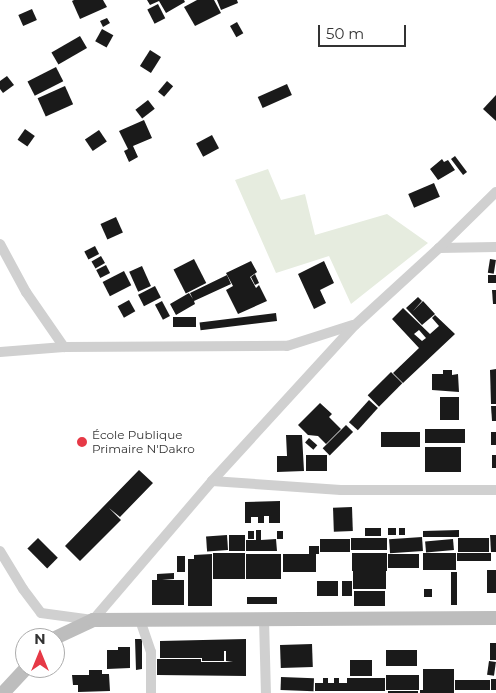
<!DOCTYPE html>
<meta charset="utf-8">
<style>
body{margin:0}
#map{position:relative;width:496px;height:693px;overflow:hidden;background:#fff;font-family:Montserrat,sans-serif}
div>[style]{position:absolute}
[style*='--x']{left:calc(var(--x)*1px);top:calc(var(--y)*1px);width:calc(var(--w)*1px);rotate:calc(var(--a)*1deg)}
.green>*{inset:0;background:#e6ecdf}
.building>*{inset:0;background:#1a1a1a;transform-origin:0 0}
.street>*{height:10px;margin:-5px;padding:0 5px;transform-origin:5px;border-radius:5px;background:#d0d0d0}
.secondary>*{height:14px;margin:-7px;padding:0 7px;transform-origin:7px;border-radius:7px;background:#bdbdbd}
.dots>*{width:14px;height:14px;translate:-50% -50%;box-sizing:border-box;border:2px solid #fff;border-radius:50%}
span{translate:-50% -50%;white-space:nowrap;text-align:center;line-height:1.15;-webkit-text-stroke:5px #fff;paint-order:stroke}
.poi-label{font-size:12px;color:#333}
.left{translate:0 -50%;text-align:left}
.north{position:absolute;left:15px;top:628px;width:50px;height:50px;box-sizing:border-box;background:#fff;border:1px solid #adadad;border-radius:50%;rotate:0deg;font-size:14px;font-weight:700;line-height:20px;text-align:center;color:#333}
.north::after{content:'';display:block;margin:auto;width:18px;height:22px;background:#e63946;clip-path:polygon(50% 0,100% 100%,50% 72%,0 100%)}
.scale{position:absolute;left:318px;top:25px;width:88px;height:22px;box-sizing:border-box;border:2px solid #333;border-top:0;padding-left:6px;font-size:15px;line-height:18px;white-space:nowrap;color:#333;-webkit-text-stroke:4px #fff;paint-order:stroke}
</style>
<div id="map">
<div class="green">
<div style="clip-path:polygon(268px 169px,281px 200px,305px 194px,315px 235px,387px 214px,428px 243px,351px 304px,329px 256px,276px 273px,235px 180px)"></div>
</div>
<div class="building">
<div style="clip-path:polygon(74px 0,103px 0,107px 7px,80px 19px,72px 1px)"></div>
<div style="clip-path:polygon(147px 0,184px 0,185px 2px,166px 13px,159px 1px,150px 5px)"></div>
<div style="clip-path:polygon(197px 0,214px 0,221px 13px,195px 26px,184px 7px)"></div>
<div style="clip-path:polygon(217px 0,237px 0,238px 3px,221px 10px)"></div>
<div style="left:158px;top:4px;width:16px;height:12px;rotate:63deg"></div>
<div style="left:32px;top:9px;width:12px;height:15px;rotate:66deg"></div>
<div style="clip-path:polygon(107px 18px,110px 23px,103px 27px,100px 21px)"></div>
<div style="left:237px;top:22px;width:13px;height:8px;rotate:61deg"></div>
<div style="left:102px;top:29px;width:13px;height:14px;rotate:29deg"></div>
<div style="left:80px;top:36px;width:14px;height:33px;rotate:60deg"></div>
<div style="left:150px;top:50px;width:13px;height:19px;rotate:32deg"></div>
<div style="left:56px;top:67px;width:16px;height:32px;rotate:63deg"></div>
<div style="clip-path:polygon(7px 76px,14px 85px,3px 93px,0 89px,0 81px)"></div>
<div style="left:167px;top:81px;width:8px;height:14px;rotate:40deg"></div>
<div style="left:287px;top:84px;width:12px;height:32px;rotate:66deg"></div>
<div style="left:65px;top:86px;width:20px;height:30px;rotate:66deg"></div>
<div style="clip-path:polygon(496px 95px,496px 121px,483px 109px)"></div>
<div style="left:148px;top:100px;width:11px;height:16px;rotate:52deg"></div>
<div style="clip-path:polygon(144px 120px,152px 138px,133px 146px,138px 157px,129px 162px,124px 151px,128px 149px,119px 131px)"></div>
<div style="left:25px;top:129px;width:12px;height:13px;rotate:35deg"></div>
<div style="left:99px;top:130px;width:14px;height:17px;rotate:56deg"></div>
<div style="left:212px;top:135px;width:15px;height:18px;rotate:62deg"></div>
<div style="left:455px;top:156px;width:20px;height:5px;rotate:53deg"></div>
<div style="clip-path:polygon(442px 159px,444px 162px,448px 160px,455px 170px,438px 180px,430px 169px)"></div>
<div style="left:434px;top:183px;width:15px;height:28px;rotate:67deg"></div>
<div style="left:116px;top:217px;width:17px;height:17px;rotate:66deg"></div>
<div style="left:95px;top:246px;width:9px;height:12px;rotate:63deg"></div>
<div style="left:101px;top:256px;width:8px;height:11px;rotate:60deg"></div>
<div style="left:194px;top:259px;width:27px;height:23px;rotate:63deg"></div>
<div style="left:490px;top:259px;width:6px;height:14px;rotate:9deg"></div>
<div style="clip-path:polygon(251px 261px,257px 272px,250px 277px,256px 288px,259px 285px,267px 301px,238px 314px,226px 290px,233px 286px,226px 273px)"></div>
<div style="clip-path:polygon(324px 261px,334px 283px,320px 290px,326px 303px,314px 309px,298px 274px)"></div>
<div style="left:106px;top:265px;width:9px;height:11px;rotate:63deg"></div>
<div style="left:142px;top:266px;width:22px;height:14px;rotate:66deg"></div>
<div style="left:124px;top:271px;width:16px;height:24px;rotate:63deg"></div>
<div style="clip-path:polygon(255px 274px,259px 283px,255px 285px,251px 277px)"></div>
<div style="clip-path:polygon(227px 275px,231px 284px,194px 301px,195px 304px,176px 315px,170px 304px,189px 293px,193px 299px,190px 293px)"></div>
<div style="left:488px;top:275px;width:8px;height:8px"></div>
<div style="left:155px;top:286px;width:13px;height:19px;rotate:63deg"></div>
<div style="clip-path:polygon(492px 290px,496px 290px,496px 304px,493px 304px)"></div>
<div style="clip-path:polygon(418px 297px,422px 301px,413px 311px,423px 301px,435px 314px,422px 325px,406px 308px)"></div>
<div style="left:129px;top:300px;width:13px;height:13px;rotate:61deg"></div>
<div style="left:162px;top:301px;width:17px;height:8px;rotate:62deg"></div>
<div style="clip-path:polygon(evenodd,403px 308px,430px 334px,439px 326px,432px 318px,435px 315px,455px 334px,403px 383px,393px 373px,419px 348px,392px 319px,403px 308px,419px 330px,426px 338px,422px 341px,414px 334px,419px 330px)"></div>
<div style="left:276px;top:313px;width:8px;height:77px;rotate:83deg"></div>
<div style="left:173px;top:317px;width:23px;height:10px"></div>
<div style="clip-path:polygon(496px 369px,496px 404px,491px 404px,490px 370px)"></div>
<div style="clip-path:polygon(443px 370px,452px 370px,452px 375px,458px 374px,459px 392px,432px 390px,432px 374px,443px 374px)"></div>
<div style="left:391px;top:372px;width:16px;height:33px;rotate:45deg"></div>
<div style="left:440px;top:397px;width:19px;height:23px"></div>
<div style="left:369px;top:400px;width:12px;height:30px;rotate:42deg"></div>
<div style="clip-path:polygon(320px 403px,332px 414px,329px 417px,341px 429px,326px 444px,318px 436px,308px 435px,298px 425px)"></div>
<div style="clip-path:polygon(491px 406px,496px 406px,496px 421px,492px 421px)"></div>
<div style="left:346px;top:425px;width:10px;height:33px;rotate:45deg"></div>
<div style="left:425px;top:429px;width:40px;height:14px"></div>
<div style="left:381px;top:432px;width:39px;height:15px"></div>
<div style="left:491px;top:432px;width:5px;height:13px"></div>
<div style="clip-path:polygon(286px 435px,302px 435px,304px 471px,277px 472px,277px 456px,287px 456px)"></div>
<div style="left:309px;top:438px;width:11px;height:6px;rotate:41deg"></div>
<div style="left:425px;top:447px;width:36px;height:25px"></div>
<div style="left:306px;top:455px;width:21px;height:16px"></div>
<div style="left:492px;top:455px;width:4px;height:13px"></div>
<div style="clip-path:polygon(139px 470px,153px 483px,120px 517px,109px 508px,121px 520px,80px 561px,65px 546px)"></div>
<div style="clip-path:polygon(280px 501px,280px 523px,269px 523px,269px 516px,264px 516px,264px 523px,258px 523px,258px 517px,251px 517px,251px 523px,245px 523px,245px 502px)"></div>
<div style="left:352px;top:507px;width:24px;height:19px;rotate:88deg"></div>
<div style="left:381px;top:528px;width:8px;height:16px;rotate:90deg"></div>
<div style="left:388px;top:528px;width:8px;height:7px"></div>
<div style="left:399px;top:528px;width:6px;height:7px"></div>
<div style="clip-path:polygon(256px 530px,261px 530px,261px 540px,276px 539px,277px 551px,246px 551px,246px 540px,256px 540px)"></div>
<div style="clip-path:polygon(459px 530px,459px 537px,423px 537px,423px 531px)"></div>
<div style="left:248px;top:531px;width:6px;height:8px"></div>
<div style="left:277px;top:531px;width:6px;height:8px"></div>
<div style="left:227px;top:535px;width:15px;height:21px;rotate:86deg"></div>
<div style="left:229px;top:535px;width:16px;height:16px"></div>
<div style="clip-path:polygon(490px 535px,496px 535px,496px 552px,491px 552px)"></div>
<div style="left:422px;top:537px;width:14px;height:33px;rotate:86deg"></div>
<div style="left:38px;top:538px;width:28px;height:15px;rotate:45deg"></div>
<div style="left:351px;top:538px;width:36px;height:12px"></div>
<div style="left:458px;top:538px;width:31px;height:14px"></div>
<div style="left:350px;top:539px;width:13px;height:30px;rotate:90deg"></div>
<div style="left:453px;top:539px;width:11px;height:28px;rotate:85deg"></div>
<div style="clip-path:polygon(309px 546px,319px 546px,319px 554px,316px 554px,316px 572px,283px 572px,283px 554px,309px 554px)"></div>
<div style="left:245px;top:553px;width:26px;height:32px;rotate:90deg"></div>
<div style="left:352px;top:553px;width:35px;height:18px"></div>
<div style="left:423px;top:553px;width:33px;height:17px"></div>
<div style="left:491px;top:553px;width:8px;height:34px;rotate:90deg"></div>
<div style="clip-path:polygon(212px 554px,212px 606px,188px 606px,188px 559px,194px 559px,194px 555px)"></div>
<div style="left:246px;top:554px;width:35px;height:25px"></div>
<div style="left:419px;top:554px;width:14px;height:31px;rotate:90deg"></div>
<div style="left:177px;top:556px;width:8px;height:16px"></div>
<div style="left:487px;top:570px;width:9px;height:23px"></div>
<div style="left:386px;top:571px;width:18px;height:33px;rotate:90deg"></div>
<div style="left:451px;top:572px;width:6px;height:33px"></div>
<div style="clip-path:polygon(174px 573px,174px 579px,162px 580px,184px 580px,184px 605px,152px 605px,152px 580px,157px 580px,157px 574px)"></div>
<div style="left:338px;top:581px;width:15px;height:21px;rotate:90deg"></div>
<div style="left:352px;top:581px;width:15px;height:10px;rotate:90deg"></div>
<div style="left:424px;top:589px;width:8px;height:8px"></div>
<div style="left:354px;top:591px;width:31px;height:15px"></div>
<div style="left:277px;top:597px;width:7px;height:30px;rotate:90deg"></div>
<div style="clip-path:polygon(135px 639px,142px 639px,142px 669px,136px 670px)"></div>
<div style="clip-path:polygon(246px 639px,246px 676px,157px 675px,157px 659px,201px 659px,201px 662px,233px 662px,226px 661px,226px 651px,224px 651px,224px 661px,202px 661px,202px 658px,160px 658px,160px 641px)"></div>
<div style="left:490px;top:643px;width:6px;height:17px"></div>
<div style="left:312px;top:644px;width:23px;height:32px;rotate:88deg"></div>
<div style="clip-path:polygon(118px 647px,130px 647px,130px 668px,107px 669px,107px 650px,118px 650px)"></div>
<div style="left:386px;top:650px;width:31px;height:16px"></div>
<div style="left:350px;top:660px;width:22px;height:16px"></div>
<div style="left:489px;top:661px;width:7px;height:14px;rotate:8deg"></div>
<div style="clip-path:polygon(423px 669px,454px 669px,454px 693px,420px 693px,420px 690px,423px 690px)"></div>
<div style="clip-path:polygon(89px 670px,102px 670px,102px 674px,109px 674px,110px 691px,78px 692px,78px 685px,73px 685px,72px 675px,89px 675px)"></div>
<div style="left:386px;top:675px;width:33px;height:15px"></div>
<div style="left:281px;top:677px;width:33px;height:13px;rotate:2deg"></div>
<div style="clip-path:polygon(323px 678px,328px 678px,328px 683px,334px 683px,334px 678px,339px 678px,339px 683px,347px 683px,347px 678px,385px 678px,385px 691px,315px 691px,315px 683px,323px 683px)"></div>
<div style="left:491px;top:679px;width:5px;height:11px"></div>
<div style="left:455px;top:680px;width:35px;height:10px"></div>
<div style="left:388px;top:691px;width:30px;height:2px"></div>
</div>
<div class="street">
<div style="--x:0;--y:244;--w:55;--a:61.6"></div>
<div style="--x:26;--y:292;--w:67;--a:55.4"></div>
<div style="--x:439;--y:248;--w:57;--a:-1"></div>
<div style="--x:0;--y:352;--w:64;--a:-4.5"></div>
<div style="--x:64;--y:347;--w:223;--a:-0.3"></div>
<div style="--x:287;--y:346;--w:69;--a:-17.7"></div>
<div style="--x:212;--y:481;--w:129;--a:4"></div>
<div style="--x:341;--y:490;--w:155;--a:0"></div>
<div style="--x:0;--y:551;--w:44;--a:58.8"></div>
<div style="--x:23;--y:589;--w:30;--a:53"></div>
<div style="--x:41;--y:613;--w:52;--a:7.7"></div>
<div style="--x:93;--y:620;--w:183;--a:-49.4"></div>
<div style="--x:212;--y:481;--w:212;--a:-47.5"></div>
<div style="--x:355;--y:325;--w:114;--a:-42.5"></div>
<div style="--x:439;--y:248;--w:80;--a:-44.5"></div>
<div style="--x:264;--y:619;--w:74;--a:88.5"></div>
<div style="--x:140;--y:620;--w:34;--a:71"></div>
<div style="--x:151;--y:652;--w:41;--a:90"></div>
</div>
<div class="secondary">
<div style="--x:55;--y:638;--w:42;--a:-25.3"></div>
<div style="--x:93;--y:620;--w:403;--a:-0.3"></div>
<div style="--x:3;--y:693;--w:34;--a:-47"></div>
</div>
<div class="dots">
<div style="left:82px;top:442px;background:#e63946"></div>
</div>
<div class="poi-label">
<span class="left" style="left:92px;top:442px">École Publique<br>Primaire N'Dakro</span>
</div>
<div class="north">N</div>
<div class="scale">50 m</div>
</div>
